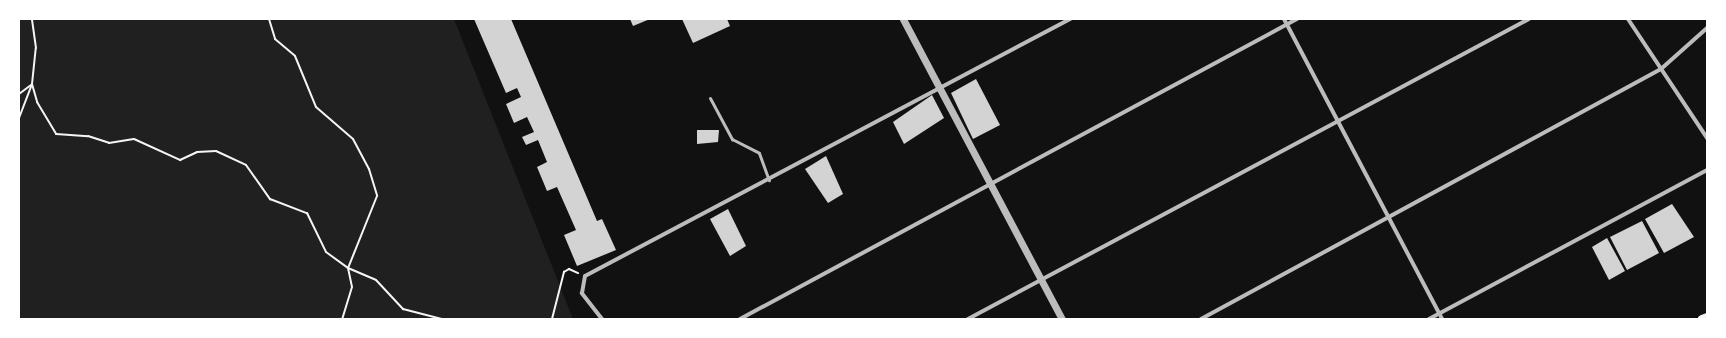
<!DOCTYPE html>
<style>
body{margin:0}
#map{position:relative;width:1726px;height:338px;overflow:hidden;background:#111;font-family:"Open Sans",sans-serif}
div>[style]{position:absolute}
.green>*{inset:0;background:#202020}
.building>*{inset:0;background:#d3d3d3}
.path>*{height:2px;margin:-1px;padding:0 1px;transform-origin:1px;border-radius:1px;background:#f5f5f5}
.service>*{height:3px;margin:-1.5px;padding:0 1.5px;transform-origin:1.5px;border-radius:1.5px;background:#bcbcbc}
.minor>*{height:4px;margin:-2px;padding:0 2px;transform-origin:2px;border-radius:2px;background:#bcbcbc}
.tertiary>*{height:7px;margin:-3.5px;padding:0 3.5px;transform-origin:3.5px;border-radius:3.5px;background:#bcbcbc}
.secondary>*{height:8px;margin:-4px;padding:0 4px;transform-origin:4px;border-radius:4px;background:#f5f5f5}
span{translate:-50% -50%;white-space:nowrap;text-align:center;line-height:1.15;-webkit-text-stroke:3.5px #fff;paint-order:stroke}
.frame{position:absolute;inset:0;border:20px solid #fff;pointer-events:none}
</style>
<div id="map">
<div class="green">
<i style="clip-path:polygon(19px 19px,454px 19px,573px 319px,19px 319px)"></i>
</div>
<div class="building">
<i style="clip-path:polygon(474px 19px,511px 19px,597px 221px,602px 219px,616px 250px,577px 266px,564px 235px,576px 230px,557px 187px,547px 191px,537px 167px,547px 162px,538px 140px,526px 145px,522px 137px,534px 132px,527px 117px,514px 123px,506px 104px,521px 97px,517px 88px,506px 93px)"></i>
<i style="clip-path:polygon(630px 19px,650px 19px,633px 26px)"></i>
<i style="clip-path:polygon(682px 19px,727px 19px,730px 26px,693px 43px)"></i>
<i style="clip-path:polygon(976px 79px,1000px 125px,973px 139px,951px 93px)"></i>
<i style="clip-path:polygon(932px 95px,944px 118px,904px 144px,893px 122px)"></i>
<i style="clip-path:polygon(697px 130px,719px 130px,718px 142px,697px 144px)"></i>
<i style="clip-path:polygon(826px 156px,843px 194px,828px 203px,805px 169px)"></i>
<i style="clip-path:polygon(1672px 204px,1694px 237px,1664px 253px,1645px 219px)"></i>
<i style="clip-path:polygon(728px 209px,746px 246px,730px 256px,710px 219px)"></i>
<i style="clip-path:polygon(1642px 221px,1659px 253px,1627px 270px,1610px 237px)"></i>
<i style="clip-path:polygon(1607px 238px,1625px 271px,1609px 280px,1592px 247px)"></i>
</div>
<div class="path">
<i style="left:269px;top:19px;width:21px;rotate:73deg"></i>
<i style="left:275px;top:39px;width:26px;rotate:40deg"></i>
<i style="left:295px;top:56px;width:55px;rotate:67.6deg"></i>
<i style="left:316px;top:107px;width:49px;rotate:40.9deg"></i>
<i style="left:353px;top:139px;width:34px;rotate:62deg"></i>
<i style="left:369px;top:169px;width:28px;rotate:73deg"></i>
<i style="left:377px;top:196px;width:78px;rotate:111.9deg"></i>
<i style="left:348px;top:268px;width:30px;rotate:23deg"></i>
<i style="left:376px;top:280px;width:40px;rotate:47deg"></i>
<i style="left:403px;top:309px;width:40px;rotate:14.4deg"></i>
<i style="left:32px;top:84px;width:19px;rotate:74deg"></i>
<i style="left:37px;top:102px;width:37px;rotate:59deg"></i>
<i style="left:56px;top:134px;width:32px;rotate:4deg"></i>
<i style="left:88px;top:136px;width:22px;rotate:18deg"></i>
<i style="left:109px;top:143px;width:25px;rotate:-9deg"></i>
<i style="left:134px;top:139px;width:51px;rotate:24.5deg"></i>
<i style="left:180px;top:160px;width:19px;rotate:-25deg"></i>
<i style="left:197px;top:152px;width:19px;rotate:-3deg"></i>
<i style="left:216px;top:151px;width:33px;rotate:25deg"></i>
<i style="left:246px;top:165px;width:42px;rotate:54.8deg"></i>
<i style="left:270px;top:199px;width:40px;rotate:21deg"></i>
<i style="left:307px;top:213px;width:43px;rotate:64deg"></i>
<i style="left:326px;top:252px;width:27px;rotate:36deg"></i>
<i style="left:348px;top:268px;width:19px;rotate:78deg"></i>
<i style="left:352px;top:287px;width:34px;rotate:107deg"></i>
<i style="left:19px;top:94px;width:15px;rotate:-37deg"></i>
<i style="left:19px;top:118px;width:36px;rotate:-69deg"></i>
<i style="left:32px;top:84px;width:36px;rotate:-84deg"></i>
<i style="left:36px;top:48px;width:29px;rotate:-98deg"></i>
<i style="left:552px;top:319px;width:49px;rotate:-75.7deg"></i>
<i style="left:564px;top:272px;width:6px;rotate:-31deg"></i>
<i style="left:569px;top:269px;width:10px;rotate:24deg"></i>
</div>
<div class="service">
<i style="left:710px;top:98px;width:47px;rotate:61.8deg"></i>
<i style="left:732px;top:139px;width:30px;rotate:27deg"></i>
<i style="left:759px;top:153px;width:29px;rotate:70deg"></i>
</div>
<div class="minor">
<i style="left:1284px;top:19px;width:339px;rotate:62.2deg"></i>
<i style="left:1628px;top:19px;width:143px;rotate:56.4deg"></i>
<i style="left:602px;top:319px;width:33px;rotate:-128deg"></i>
<i style="left:582px;top:293px;width:17px;rotate:-80deg"></i>
<i style="left:585px;top:276px;width:549px;rotate:-27.92deg"></i>
<i style="left:740px;top:319px;width:633px;rotate:-28.31deg"></i>
<i style="left:968px;top:319px;width:636px;rotate:-28.14deg"></i>
<i style="left:1201px;top:319px;width:524px;rotate:-28.52deg"></i>
<i style="left:1661px;top:69px;width:62px;rotate:-41.7deg"></i>
<i style="left:1429px;top:319px;width:315px;rotate:-28.2deg"></i>
</div>
<div class="tertiary">
<i style="left:903px;top:19px;width:340px;rotate:62.1deg"></i>
</div>
<div class="secondary">
<i style="left:1702px;top:319px;width:5px;rotate:-22deg"></i>
</div>
<div class="frame"></div>
</div>
